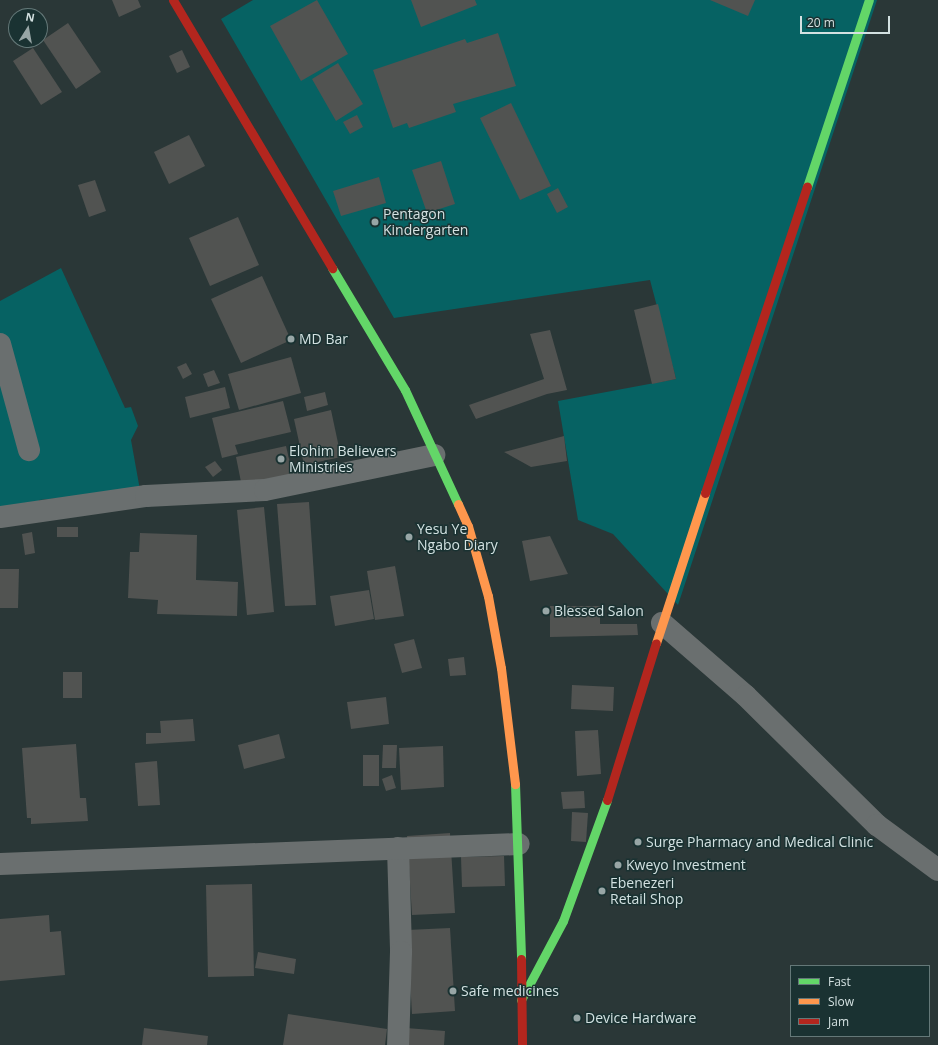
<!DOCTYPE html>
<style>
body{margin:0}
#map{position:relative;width:938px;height:1045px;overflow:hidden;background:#2a3737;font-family:"Open Sans",sans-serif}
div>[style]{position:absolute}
.green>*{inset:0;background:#066263}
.building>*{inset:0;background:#515351}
.street>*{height:22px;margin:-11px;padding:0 11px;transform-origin:11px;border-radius:11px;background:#6a6f6f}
.fast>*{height:9px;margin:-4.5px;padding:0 4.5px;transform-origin:4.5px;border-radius:4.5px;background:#63d668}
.slow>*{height:9px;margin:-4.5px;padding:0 4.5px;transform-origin:4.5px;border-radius:4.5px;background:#ff974d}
.jam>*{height:9px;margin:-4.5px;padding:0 4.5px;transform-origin:4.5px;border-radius:4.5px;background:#b3261e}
.dots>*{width:11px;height:11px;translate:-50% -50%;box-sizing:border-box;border:2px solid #1a3232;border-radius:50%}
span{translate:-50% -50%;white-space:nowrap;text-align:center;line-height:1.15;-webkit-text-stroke:3px #1a3232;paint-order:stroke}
.poi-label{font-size:14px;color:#d3e1e1}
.left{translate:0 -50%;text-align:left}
.legend{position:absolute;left:790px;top:965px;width:140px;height:72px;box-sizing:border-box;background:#1a3232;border:1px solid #647878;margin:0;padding:5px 7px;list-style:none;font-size:12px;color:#d3e1e1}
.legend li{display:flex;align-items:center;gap:8px;height:20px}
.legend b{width:20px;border:1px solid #647878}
.north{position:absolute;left:8px;top:8px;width:40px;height:40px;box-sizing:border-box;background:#1a3232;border:1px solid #647878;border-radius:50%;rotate:11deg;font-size:11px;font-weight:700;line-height:16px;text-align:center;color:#d3e1e1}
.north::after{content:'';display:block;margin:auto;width:14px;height:18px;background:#98a6a6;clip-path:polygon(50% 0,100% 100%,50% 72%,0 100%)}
.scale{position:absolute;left:800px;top:16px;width:90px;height:18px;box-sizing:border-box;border:2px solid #d3e1e1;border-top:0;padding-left:5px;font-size:12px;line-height:14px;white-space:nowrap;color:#d3e1e1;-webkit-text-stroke:3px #1a3232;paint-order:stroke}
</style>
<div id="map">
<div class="green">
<i style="clip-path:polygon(253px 0,877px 0,678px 605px,613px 534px,578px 520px,558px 401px,676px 379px,650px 280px,394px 318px,221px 19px)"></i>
<i style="clip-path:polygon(61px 268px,125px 408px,131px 407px,138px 426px,131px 440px,140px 490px,39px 500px,37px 518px,0 520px,0 301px)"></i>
</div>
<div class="building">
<i style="clip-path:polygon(112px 0,138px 0,141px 7px,119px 17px)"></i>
<i style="clip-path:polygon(317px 0,348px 54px,301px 81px,270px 26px)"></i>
<i style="clip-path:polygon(411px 0,475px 0,477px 5px,421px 27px)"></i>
<i style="clip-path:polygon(710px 0,755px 0,748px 16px)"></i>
<i style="clip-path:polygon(68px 23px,101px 72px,76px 89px,43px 40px)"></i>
<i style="clip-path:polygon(498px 33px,516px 86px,453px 104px,456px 112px,409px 128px,407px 123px,393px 128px,373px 70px,465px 39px,467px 43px)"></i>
<i style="clip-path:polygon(33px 48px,62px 92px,41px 105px,13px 61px)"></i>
<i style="clip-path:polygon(182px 50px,190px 67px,177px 73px,169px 56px)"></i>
<i style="clip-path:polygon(338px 63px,363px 104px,336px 121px,312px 79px)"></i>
<i style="clip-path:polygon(511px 103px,551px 186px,520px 200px,480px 118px)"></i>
<i style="clip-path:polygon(357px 115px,363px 127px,350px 134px,343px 122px)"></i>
<i style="clip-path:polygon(189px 135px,205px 166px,169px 184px,154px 152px)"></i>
<i style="clip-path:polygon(441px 161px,455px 204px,427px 213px,412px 170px)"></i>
<i style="clip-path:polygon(379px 177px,386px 203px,341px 216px,333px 191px)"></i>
<i style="clip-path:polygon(95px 180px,106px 211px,89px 217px,78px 185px)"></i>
<i style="clip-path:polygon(558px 188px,568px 207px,557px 213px,547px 194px)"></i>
<i style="clip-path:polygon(238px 217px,259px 265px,210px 286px,189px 238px)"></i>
<i style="clip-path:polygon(262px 276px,291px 340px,241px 363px,211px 299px)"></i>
<i style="clip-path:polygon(658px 304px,676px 379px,652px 384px,634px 310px)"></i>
<i style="clip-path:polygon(550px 330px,567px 390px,547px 394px,476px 419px,469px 405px,544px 379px,530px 334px)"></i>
<i style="clip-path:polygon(291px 357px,301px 393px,239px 410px,228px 374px)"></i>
<i style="clip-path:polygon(186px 363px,192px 374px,183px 379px,177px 367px)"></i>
<i style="clip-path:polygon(214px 370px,220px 383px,208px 387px,203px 374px)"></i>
<i style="clip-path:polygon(225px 387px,230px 408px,190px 418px,185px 397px)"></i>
<i style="clip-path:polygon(325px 392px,328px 405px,307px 411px,304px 397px)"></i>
<i style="clip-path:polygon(283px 401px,291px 432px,235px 445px,238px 454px,222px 458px,212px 418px)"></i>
<i style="clip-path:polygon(331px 410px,341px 457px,304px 465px,294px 419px)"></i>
<i style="clip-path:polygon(564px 436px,567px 461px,531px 467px,504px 452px)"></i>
<i style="clip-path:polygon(286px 446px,293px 476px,242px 487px,236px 457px)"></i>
<i style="clip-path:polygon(215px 461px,222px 470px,213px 477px,205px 467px)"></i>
<i style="clip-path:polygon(309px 502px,316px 605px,285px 606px,277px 504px)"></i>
<i style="clip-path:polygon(264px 507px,274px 612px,247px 615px,237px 510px)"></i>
<i style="clip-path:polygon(57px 527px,78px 527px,78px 537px,57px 537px)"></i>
<i style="clip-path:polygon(32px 532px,35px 553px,25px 555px,22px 534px)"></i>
<i style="clip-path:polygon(140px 533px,197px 535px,196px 580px,238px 582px,237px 616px,157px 614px,158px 600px,128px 598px,130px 552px,139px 552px)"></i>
<i style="clip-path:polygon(550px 536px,568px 574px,530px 581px,522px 541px)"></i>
<i style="clip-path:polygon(395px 566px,404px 616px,375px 620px,367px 571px)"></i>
<i style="clip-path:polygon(0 569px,19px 569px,18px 608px,0 608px)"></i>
<i style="clip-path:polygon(369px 590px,374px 619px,335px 626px,330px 596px)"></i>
<i style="clip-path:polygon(550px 606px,600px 606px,600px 624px,637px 624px,638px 635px,550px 637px)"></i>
<i style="clip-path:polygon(414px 639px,422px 668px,402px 673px,394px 644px)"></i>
<i style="clip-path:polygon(464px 657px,466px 675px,450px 676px,448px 659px)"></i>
<i style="clip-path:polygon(63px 672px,82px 672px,82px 698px,63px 698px)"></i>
<i style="clip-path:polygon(572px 685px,614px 687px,613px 711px,571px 709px)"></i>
<i style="clip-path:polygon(386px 697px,389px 724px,351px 729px,347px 702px)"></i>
<i style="clip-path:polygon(193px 719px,195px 741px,146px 744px,146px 733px,161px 733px,160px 721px)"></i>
<i style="clip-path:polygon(598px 730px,601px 774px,577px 776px,575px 731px)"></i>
<i style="clip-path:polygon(279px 734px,285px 758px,244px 769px,238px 745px)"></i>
<i style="clip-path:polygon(76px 744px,80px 798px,86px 798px,88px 821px,31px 824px,31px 818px,27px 818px,22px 748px)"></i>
<i style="clip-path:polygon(383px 745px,397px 745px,396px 768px,382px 768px)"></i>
<i style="clip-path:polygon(443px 746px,444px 787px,401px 790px,399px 748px)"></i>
<i style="clip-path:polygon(363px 755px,379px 755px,379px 786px,363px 786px)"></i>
<i style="clip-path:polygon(157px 761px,160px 805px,138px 806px,135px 763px)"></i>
<i style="clip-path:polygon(392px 775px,396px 788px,386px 791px,382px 779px)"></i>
<i style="clip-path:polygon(584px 791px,585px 808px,563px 809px,561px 792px)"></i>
<i style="clip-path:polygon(572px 812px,588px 813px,586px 842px,571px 841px)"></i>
<i style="clip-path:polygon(450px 833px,455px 913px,412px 915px,407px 836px)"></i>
<i style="clip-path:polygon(504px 856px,505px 886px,462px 887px,461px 857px)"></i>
<i style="clip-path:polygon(252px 884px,254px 976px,208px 977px,206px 885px)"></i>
<i style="clip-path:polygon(49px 915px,50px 932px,61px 931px,65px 975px,0 981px,0 919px)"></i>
<i style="clip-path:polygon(450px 928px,455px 1011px,412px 1014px,407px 930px)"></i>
<i style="clip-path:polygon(258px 952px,296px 959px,294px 974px,255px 968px)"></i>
<i style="clip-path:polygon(288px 1014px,387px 1029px,385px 1045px,283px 1045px)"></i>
<i style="clip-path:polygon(144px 1028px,208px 1036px,207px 1045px,142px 1045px)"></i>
<i style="clip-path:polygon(406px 1028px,445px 1031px,444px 1045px,405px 1045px)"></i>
</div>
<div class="street">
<i style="left:0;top:344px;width:110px;rotate:74.7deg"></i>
<i style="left:0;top:517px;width:148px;rotate:-8.2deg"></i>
<i style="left:146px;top:496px;width:119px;rotate:-2.9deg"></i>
<i style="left:265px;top:490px;width:173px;rotate:-11.7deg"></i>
<i style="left:662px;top:623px;width:111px;rotate:41deg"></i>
<i style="left:746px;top:696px;width:184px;rotate:44.6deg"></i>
<i style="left:877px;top:825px;width:76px;rotate:36.4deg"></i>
<i style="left:398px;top:848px;width:104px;rotate:88.3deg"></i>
<i style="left:401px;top:952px;width:93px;rotate:91.8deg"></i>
<i style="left:0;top:864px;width:519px;rotate:-2.21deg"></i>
</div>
<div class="fast">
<i style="left:807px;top:187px;width:197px;rotate:-71.7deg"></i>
<i style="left:332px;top:268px;width:142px;rotate:59.1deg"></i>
<i style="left:405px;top:390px;width:126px;rotate:65.1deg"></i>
<i style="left:515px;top:784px;width:175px;rotate:88deg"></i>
<i style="left:521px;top:1000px;width:89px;rotate:-62deg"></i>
<i style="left:563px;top:921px;width:129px;rotate:-70deg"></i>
</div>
<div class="slow">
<i style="left:458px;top:504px;width:24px;rotate:66deg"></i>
<i style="left:468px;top:526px;width:73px;rotate:74.1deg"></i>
<i style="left:488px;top:596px;width:73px;rotate:79.8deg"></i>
<i style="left:501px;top:668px;width:117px;rotate:83.1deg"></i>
<i style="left:656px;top:643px;width:158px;rotate:-71.9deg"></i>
</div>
<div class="jam">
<i style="left:173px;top:0;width:312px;rotate:59.3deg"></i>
<i style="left:705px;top:493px;width:323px;rotate:-71.6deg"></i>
<i style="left:607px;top:800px;width:164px;rotate:-72.7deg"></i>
<i style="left:521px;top:959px;width:86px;rotate:89.3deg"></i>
</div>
<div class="dots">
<i style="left:375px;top:222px;background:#98a6a6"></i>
<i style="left:291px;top:339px;background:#98a6a6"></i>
<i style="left:281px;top:459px;background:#98a6a6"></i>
<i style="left:409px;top:537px;background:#98a6a6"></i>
<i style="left:546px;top:611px;background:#98a6a6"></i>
<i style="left:638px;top:842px;background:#98a6a6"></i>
<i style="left:618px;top:865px;background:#98a6a6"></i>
<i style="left:602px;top:891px;background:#98a6a6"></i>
<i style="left:453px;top:991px;background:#98a6a6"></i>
<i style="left:577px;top:1018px;background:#98a6a6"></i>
</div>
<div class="poi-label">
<span class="left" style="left:383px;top:222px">Pentagon<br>Kindergarten</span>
<span class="left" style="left:299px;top:339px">MD Bar</span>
<span class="left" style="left:289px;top:459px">Elohim Believers<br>Ministries</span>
<span class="left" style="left:417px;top:537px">Yesu Ye<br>Ngabo Diary</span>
<span class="left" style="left:554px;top:611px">Blessed Salon</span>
<span class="left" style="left:646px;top:842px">Surge Pharmacy and Medical Clinic</span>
<span class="left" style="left:626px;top:865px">Kweyo Investment</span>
<span class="left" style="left:610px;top:891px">Ebenezeri<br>Retail Shop</span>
<span class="left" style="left:461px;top:991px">Safe medicines</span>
<span class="left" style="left:585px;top:1018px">Device Hardware</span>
</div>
<ul class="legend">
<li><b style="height:5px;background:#63d668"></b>Fast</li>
<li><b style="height:5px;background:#ff974d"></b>Slow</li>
<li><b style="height:5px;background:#b3261e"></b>Jam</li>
</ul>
<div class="north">N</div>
<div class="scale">20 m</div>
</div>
